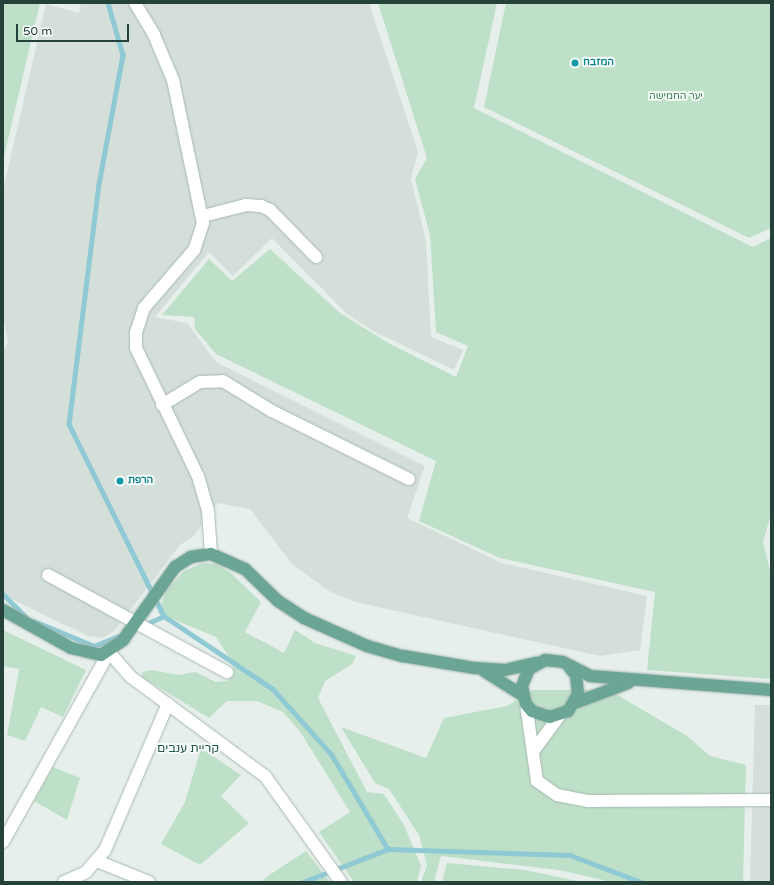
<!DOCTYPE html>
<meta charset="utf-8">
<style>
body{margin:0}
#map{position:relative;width:774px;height:885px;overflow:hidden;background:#e6efeb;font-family:"Varela Round","Noto Sans Hebrew",sans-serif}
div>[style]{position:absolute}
.built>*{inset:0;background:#d4dfda}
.green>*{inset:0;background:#bfe0c8}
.stream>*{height:4.5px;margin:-2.25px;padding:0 2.25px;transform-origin:2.25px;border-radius:2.25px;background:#8ec9d4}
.roads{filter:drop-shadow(0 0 1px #a8b8b2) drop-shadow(0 0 1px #a8b8b2)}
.minor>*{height:12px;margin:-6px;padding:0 6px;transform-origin:6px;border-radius:6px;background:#fff}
.major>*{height:12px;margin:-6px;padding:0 6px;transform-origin:6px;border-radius:6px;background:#6aa596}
.dots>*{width:11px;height:11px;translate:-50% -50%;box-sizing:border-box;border:2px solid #f7fbf9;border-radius:50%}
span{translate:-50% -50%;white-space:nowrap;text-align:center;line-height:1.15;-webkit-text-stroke:4px #f7fbf9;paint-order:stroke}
.culture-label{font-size:10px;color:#0d838f;font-weight:700}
.left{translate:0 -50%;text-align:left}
.park-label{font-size:10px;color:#2d7a4b}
.quarter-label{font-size:12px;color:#1f5548}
.frame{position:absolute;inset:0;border:4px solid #24423a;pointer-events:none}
.scale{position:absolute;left:16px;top:24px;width:113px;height:18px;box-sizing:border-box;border:2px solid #24423a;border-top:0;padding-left:5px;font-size:12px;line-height:14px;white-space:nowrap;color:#24423a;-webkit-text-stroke:3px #f7fbf9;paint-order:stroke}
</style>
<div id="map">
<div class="built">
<i style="clip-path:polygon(81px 3px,369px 3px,418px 152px,411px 179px,426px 241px,431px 337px,463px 350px,454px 370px,373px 331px,347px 314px,272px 238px,233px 276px,209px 252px,155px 317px,187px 323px,216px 362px,425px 466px,407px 518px,502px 563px,647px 596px,640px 650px,600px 656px,355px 602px,329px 591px,292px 564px,250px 509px,218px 503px,193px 537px,180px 545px,115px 630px,103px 638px,88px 636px,3px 595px,3px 352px,8px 343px,3px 316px,3px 190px,46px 4px,79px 13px)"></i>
<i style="clip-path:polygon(755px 705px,771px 705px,771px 882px,750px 882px)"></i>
</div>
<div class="green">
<i style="clip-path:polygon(3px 3px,40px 3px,3px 161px)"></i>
<i style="clip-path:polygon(378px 3px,497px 3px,474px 108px,753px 247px,771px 238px,771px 514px,763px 542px,771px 575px,771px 679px,647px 670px,655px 592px,500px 558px,419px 521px,436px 461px,216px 354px,195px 329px,194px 317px,162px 315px,209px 259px,232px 281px,270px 249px,340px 313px,390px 344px,456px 377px,468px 346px,436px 332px,430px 235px,415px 179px,427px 158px)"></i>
<i style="clip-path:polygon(506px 3px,771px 3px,771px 228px,749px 238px,484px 107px)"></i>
<i style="clip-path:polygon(203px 563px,217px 564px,232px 574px,261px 602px,245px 632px,284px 653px,295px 630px,315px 643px,356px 656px,352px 664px,325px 681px,318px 698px,367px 792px,384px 794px,404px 825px,421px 866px,417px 882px,354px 882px,319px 832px,350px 812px,301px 733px,283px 712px,257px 701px,227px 701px,209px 718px,142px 677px,143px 672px,151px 670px,179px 675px,195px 672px,216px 682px,227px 681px,234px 665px,216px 637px,158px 613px,166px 591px,184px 571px)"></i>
<i style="clip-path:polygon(3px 630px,86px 670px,63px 717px,41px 707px,25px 741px,7px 735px,19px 669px,3px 666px)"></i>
<i style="clip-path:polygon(533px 690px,609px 690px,687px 736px,710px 756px,746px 765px,743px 882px,612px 882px,559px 870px,441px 856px,434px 882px,421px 882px,427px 865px,419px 835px,389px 789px,375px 783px,341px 727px,426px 758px,444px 718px,507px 706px)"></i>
<i style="clip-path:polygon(201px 748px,241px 775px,221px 796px,249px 823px,200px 865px,161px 844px,185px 802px)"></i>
<i style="clip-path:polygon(53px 767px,80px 778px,67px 820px,34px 801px)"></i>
<i style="clip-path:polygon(306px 851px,330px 882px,261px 882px,268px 876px)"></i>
<i style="clip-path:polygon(447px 863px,525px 870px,582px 882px,442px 882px)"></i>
</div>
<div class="stream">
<i style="left:108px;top:3px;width:54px;rotate:73.9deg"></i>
<i style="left:123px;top:55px;width:131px;rotate:100.5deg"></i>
<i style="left:99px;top:184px;width:242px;rotate:97.1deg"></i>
<i style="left:69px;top:424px;width:214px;rotate:63.7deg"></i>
<i style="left:3px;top:594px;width:34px;rotate:45deg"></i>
<i style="left:34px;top:621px;width:65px;rotate:22.6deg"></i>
<i style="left:94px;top:646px;width:31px;rotate:-22deg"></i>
<i style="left:144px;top:625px;width:22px;rotate:-24deg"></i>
<i style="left:164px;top:616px;width:131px;rotate:33.8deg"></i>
<i style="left:273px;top:689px;width:89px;rotate:48.2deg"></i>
<i style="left:332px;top:755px;width:109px;rotate:59.2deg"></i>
<i style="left:303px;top:882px;width:91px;rotate:-21.2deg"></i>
<i style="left:388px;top:849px;width:182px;rotate:1.9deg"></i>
<i style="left:570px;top:855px;width:76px;rotate:20.8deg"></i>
</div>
<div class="roads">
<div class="minor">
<i style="left:135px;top:3px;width:37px;rotate:59deg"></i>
<i style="left:154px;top:35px;width:49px;rotate:67.1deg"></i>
<i style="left:173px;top:80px;width:146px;rotate:78.2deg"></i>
<i style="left:203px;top:223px;width:28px;rotate:108deg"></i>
<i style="left:194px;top:250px;width:77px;rotate:130.8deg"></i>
<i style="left:144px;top:308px;width:25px;rotate:108deg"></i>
<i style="left:136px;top:332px;width:16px;rotate:90deg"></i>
<i style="left:136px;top:348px;width:142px;rotate:64.2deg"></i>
<i style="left:198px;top:476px;width:36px;rotate:74deg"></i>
<i style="left:208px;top:511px;width:43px;rotate:86deg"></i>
<i style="left:203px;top:216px;width:44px;rotate:-14.3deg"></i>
<i style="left:246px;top:205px;width:15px;rotate:4deg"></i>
<i style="left:261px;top:206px;width:10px;rotate:24deg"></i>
<i style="left:270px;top:210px;width:66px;rotate:45.6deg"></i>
<i style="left:162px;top:405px;width:44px;rotate:-31.2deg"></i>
<i style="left:200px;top:382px;width:23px;rotate:-2deg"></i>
<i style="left:223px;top:381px;width:57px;rotate:31.5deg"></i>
<i style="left:272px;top:411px;width:153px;rotate:26.4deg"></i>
<i style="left:48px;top:575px;width:204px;rotate:28.5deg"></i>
<i style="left:526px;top:704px;width:78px;rotate:81.9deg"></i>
<i style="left:537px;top:781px;width:24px;rotate:35deg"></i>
<i style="left:557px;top:795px;width:32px;rotate:11deg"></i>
<i style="left:588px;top:801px;width:183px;rotate:-0.3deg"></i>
<i style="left:535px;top:749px;width:42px;rotate:-53.7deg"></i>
<i style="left:3px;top:842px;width:218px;rotate:-60.8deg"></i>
<i style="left:109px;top:652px;width:33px;rotate:49deg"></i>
<i style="left:131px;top:677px;width:167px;rotate:36.5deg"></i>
<i style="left:265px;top:776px;width:130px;rotate:54.4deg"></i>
<i style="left:97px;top:861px;width:56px;rotate:22deg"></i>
<i style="left:64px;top:882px;width:24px;rotate:-24deg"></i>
<i style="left:86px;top:872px;width:29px;rotate:-49deg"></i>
<i style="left:105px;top:850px;width:159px;rotate:-66.7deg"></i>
</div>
<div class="major">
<i style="left:3px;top:610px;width:78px;rotate:29.2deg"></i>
<i style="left:71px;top:648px;width:31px;rotate:13deg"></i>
<i style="left:101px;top:655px;width:27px;rotate:-34deg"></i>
<i style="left:123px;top:640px;width:90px;rotate:-54.5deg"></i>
<i style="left:175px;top:567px;width:19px;rotate:-32deg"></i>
<i style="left:191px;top:557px;width:20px;rotate:-9deg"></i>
<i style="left:211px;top:554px;width:37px;rotate:24deg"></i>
<i style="left:245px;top:569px;width:46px;rotate:44.1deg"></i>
<i style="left:278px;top:601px;width:31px;rotate:33deg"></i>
<i style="left:304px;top:618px;width:69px;rotate:24deg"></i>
<i style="left:367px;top:646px;width:37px;rotate:16deg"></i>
<i style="left:403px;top:656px;width:73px;rotate:9.5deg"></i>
<i style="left:475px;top:668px;width:30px;rotate:4deg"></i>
<i style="left:505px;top:670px;width:32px;rotate:-13deg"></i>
<i style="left:570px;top:668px;width:9px;rotate:49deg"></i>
<i style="left:576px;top:675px;width:19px;rotate:84deg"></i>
<i style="left:578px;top:694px;width:20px;rotate:120deg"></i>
<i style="left:568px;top:711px;width:19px;rotate:162deg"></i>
<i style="left:550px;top:717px;width:19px;rotate:-162deg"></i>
<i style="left:532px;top:711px;width:9px;rotate:-131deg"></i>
<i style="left:526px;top:704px;width:18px;rotate:-103deg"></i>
<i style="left:522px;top:686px;width:18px;rotate:-68deg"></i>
<i style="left:529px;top:669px;width:18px;rotate:-29deg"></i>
<i style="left:545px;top:660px;width:18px;rotate:6deg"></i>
<i style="left:563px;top:662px;width:30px;rotate:27deg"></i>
<i style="left:590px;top:676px;width:182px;rotate:4.4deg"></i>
<i style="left:484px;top:671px;width:45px;rotate:32.3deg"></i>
<i style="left:575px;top:703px;width:57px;rotate:-20.7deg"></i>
</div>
</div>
<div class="dots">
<i style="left:575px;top:63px;background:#0f9aa8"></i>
<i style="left:120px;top:481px;background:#0f9aa8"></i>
</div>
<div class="culture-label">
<span class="left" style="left:583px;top:63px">המזבח</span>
<span class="left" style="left:128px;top:481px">הרפת</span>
</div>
<div class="park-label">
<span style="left:676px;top:97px">יער החמישה</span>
</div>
<div class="quarter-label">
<span style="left:188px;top:749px">קריית ענבים</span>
</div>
<div class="frame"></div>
<div class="scale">50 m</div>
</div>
